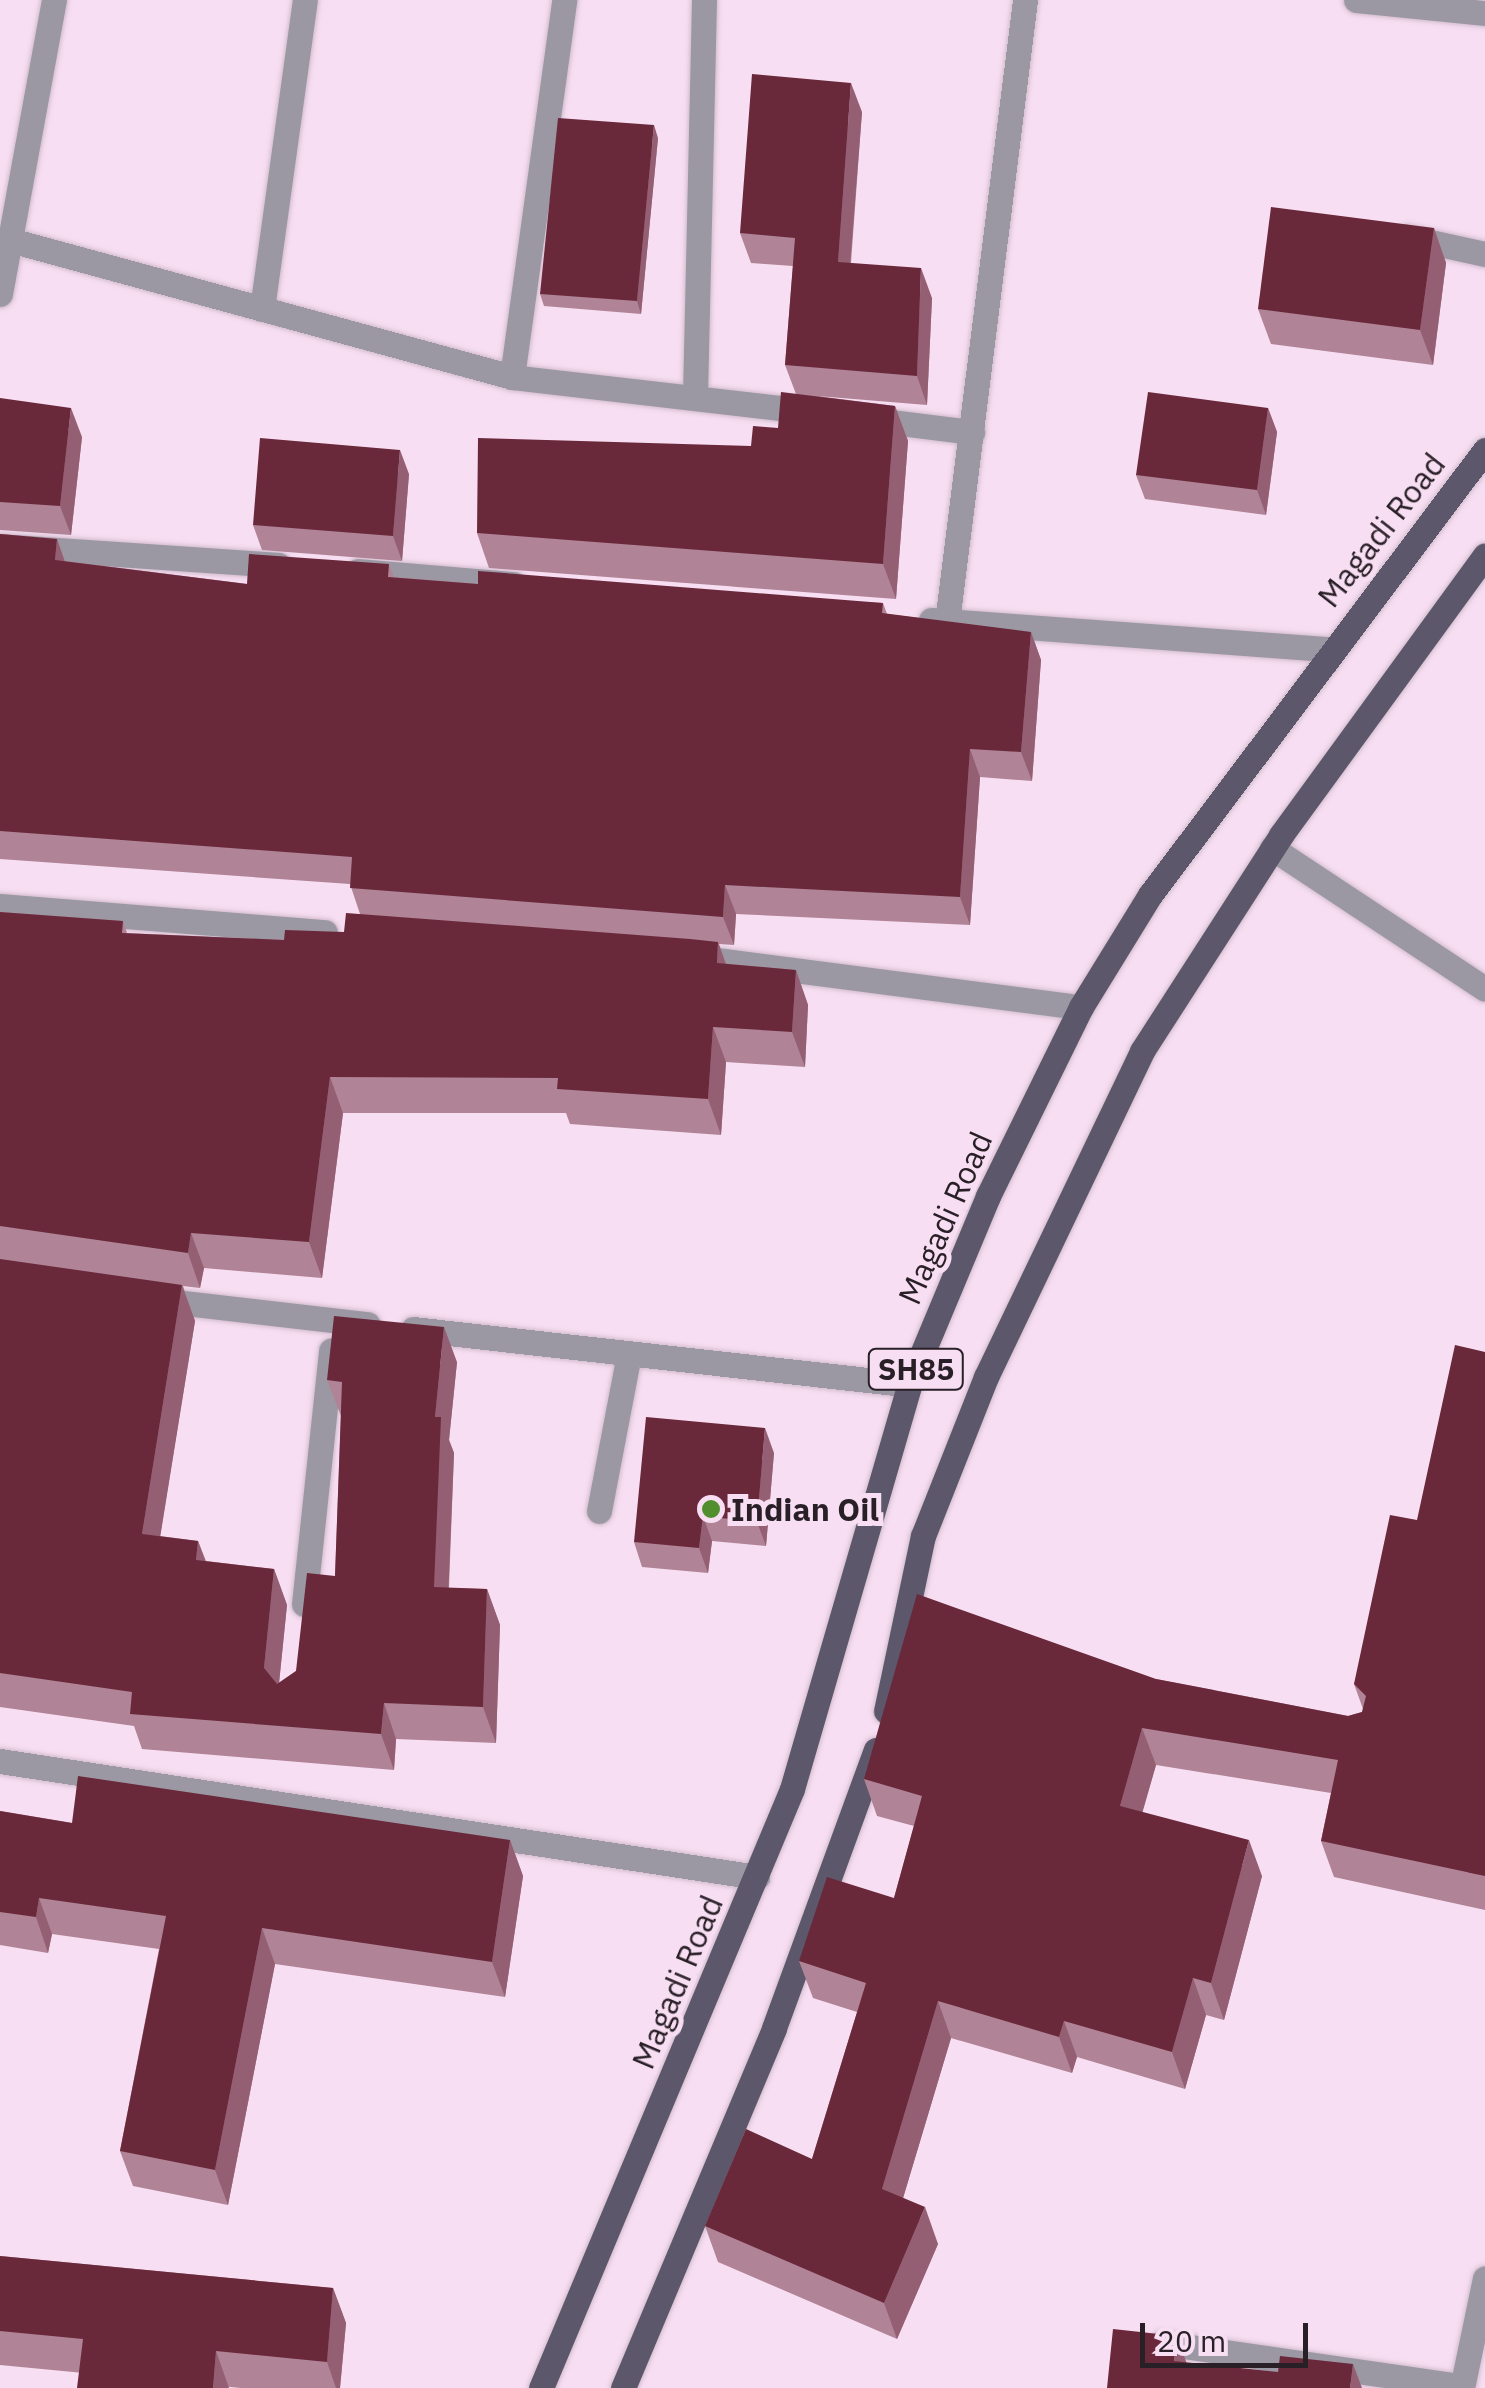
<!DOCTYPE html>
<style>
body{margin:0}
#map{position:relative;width:1485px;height:2388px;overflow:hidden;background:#f7def2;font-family:"IBM Plex Sans",sans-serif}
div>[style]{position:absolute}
.roads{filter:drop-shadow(0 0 2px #d2bccd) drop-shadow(0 0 2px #d2bccd)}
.minor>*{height:25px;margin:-12.5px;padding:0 12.5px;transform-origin:12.5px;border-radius:12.5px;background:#9b98a3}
.major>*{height:25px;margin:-12.5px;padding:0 12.5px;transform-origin:12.5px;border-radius:12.5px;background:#5d576b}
.wall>*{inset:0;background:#b08396}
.shaded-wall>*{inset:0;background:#945f72}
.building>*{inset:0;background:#6a283b}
.dots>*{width:28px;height:28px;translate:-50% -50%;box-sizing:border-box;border:5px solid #f7def2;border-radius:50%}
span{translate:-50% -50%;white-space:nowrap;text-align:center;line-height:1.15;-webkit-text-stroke:10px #f7def2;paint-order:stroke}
.shield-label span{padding:2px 8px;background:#f7def2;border:2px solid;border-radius:8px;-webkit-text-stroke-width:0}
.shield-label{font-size:30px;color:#291f27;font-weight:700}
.street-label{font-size:32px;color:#291f27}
.poi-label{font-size:32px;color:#291f27;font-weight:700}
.left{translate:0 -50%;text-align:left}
.scale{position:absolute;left:1140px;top:2323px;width:168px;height:45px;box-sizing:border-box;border:5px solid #291f27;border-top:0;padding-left:12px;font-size:30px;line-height:35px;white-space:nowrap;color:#291f27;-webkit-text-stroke:8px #f7def2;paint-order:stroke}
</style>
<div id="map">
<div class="roads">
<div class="minor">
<i style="left:1356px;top:0;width:130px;rotate:5.8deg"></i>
<i style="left:1407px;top:237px;width:80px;rotate:12.3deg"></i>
<i style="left:10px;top:240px;width:520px;rotate:15.26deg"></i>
<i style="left:512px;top:377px;width:303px;rotate:6.6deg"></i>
<i style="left:0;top:294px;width:299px;rotate:-79.6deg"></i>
<i style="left:262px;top:309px;width:312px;rotate:-82.1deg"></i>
<i style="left:512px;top:377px;width:381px;rotate:-82.1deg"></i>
<i style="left:695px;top:397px;width:397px;rotate:-88.7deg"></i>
<i style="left:867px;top:419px;width:106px;rotate:7.1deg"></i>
<i style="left:0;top:546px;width:279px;rotate:3.9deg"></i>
<i style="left:358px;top:571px;width:156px;rotate:4.8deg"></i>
<i style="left:931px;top:620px;width:400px;rotate:4.2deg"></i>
<i style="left:947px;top:622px;width:627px;rotate:-82.85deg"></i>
<i style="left:1272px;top:848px;width:255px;rotate:33.5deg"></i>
<i style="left:0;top:906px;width:326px;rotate:4.6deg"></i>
<i style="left:694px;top:957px;width:390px;rotate:7.4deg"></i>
<i style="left:159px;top:1300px;width:210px;rotate:6.6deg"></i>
<i style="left:413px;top:1329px;width:499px;rotate:6.4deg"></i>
<i style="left:599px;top:1511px;width:160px;rotate:-79.2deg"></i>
<i style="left:304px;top:1604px;width:255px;rotate:-83.9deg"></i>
<i style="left:0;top:1761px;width:766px;rotate:8.71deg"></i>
<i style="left:1162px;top:2343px;width:303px;rotate:8.2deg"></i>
<i style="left:1462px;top:2388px;width:112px;rotate:-78.2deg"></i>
</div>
<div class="major">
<i style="left:886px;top:1711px;width:179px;rotate:-78.1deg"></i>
<i style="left:923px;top:1536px;width:171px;rotate:-68.4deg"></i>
<i style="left:986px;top:1377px;width:361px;rotate:-64.4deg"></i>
<i style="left:1142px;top:1051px;width:257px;rotate:-57.2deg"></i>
<i style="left:1281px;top:835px;width:346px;rotate:-53.9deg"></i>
<i style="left:541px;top:2388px;width:649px;rotate:-67.26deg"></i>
<i style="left:792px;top:1789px;width:421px;rotate:-73.8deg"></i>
<i style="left:909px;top:1385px;width:205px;rotate:-67.3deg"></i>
<i style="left:988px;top:1196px;width:211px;rotate:-63.8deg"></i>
<i style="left:1081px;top:1007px;width:132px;rotate:-58.4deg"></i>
<i style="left:1150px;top:895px;width:557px;rotate:-53.03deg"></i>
<i style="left:623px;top:2388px;width:390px;rotate:-67.2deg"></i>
<i style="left:774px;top:2028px;width:296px;rotate:-69.9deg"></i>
</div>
</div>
<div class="wall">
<i style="clip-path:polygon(862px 112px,851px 263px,932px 298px,927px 405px,817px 396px,895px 406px,908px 441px,896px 599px,489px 568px,477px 533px,751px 446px,778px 428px,796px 394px,785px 365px,793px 266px,751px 263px,740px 233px)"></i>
<i style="clip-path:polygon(658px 138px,641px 314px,544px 306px,540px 294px)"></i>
<i style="clip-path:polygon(1434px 228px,1446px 263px,1433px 365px,1271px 344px,1258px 309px)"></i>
<i style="clip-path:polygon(0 398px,82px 437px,71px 535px,0 530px)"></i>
<i style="clip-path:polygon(1268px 408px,1277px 432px,1266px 515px,1145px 499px,1136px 475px)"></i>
<i style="clip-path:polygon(409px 474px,402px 561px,262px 550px,253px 525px)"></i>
<i style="clip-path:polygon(0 534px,57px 539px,65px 561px,247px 584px,389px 564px,394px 577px,478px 584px,883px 603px,887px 614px,1031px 632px,1041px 660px,1032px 781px,980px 777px,970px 925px,736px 914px,734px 945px,719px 944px,726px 964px,796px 970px,808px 1005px,805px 1067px,726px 1062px,721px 1135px,570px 1124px,566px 1113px,343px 1113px,322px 1278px,204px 1268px,200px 1288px,183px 1286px,195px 1321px,160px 1536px,198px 1541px,206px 1561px,274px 1569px,287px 1605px,279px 1683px,296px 1671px,335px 1576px,341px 1416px,327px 1380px,457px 1362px,449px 1440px,454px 1453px,449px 1588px,487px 1589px,500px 1625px,496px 1743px,396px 1739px,394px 1770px,142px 1749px,134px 1726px,0 1707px,0 912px,123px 921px,127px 933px,284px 940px,344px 932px,360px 914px,350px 884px,0 859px)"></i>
<i style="clip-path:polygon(1485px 1352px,1485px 1910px,1334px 1877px,1321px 1841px,1331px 1793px,1156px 1765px,1142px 1812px,1262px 1876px,1224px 2020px,1206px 2015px,1185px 2089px,1077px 2057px,1072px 2073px,951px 2038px,903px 2198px,938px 2244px,897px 2339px,718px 2262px,705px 2226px,812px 2159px,857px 2012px,813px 1998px,799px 1961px,894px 1898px,914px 1826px,877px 1816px,864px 1779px,1156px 1679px,1348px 1716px,1362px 1712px,1363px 1709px,1354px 1684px,1417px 1520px)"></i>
<i style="clip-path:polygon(774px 1453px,766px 1546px,712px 1541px,708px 1573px,642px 1567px,634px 1542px)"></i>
<i style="clip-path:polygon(0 1811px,72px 1823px,510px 1840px,523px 1876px,505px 1997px,275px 1964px,228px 2205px,133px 2186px,120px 2151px,159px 1949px,52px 1934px,48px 1953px,0 1945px)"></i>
<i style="clip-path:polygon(0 2256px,333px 2288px,346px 2323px,340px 2388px,241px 2388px,0 2365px)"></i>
</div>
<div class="shaded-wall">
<i style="clip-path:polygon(851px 83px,862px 112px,848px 291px,838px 262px)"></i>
<i style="clip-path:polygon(654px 125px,658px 138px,641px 314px,637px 301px)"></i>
<i style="clip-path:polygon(1434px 228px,1446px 263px,1433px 365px,1420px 330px)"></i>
<i style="clip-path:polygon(921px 268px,932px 298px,927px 405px,917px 376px)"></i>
<i style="clip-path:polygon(895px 406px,908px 441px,896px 599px,883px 564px)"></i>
<i style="clip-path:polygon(71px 408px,82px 437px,71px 535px,60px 506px)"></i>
<i style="clip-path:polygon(1268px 408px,1277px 432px,1266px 515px,1257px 490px)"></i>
<i style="clip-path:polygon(400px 450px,409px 474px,402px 561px,393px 536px)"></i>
<i style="clip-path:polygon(57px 539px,67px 568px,55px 560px)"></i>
<i style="clip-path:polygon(1031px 632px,1041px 660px,1032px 781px,1021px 752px)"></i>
<i style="clip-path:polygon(970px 749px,980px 777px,970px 925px,960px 897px)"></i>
<i style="clip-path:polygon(725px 885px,736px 914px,734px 945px,723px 917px)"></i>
<i style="clip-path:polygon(718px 942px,731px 978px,717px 963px)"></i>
<i style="clip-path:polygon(796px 970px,808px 1005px,805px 1067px,792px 1032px)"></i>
<i style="clip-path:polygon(713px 1027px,726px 1062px,721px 1135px,708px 1099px)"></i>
<i style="clip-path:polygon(330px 1077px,343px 1113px,322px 1278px,309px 1242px)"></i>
<i style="clip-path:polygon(191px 1233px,204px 1268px,200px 1288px,188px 1253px)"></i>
<i style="clip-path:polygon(182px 1285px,195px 1321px,155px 1569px,142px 1534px)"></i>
<i style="clip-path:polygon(444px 1327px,457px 1362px,449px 1440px,454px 1453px,447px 1623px,434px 1587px,435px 1417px)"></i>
<i style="clip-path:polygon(765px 1428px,774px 1453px,766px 1546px,757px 1522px)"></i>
<i style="clip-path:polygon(703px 1516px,712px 1541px,708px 1573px,699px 1548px)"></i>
<i style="clip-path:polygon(198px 1541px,211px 1576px,196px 1560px)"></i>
<i style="clip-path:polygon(274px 1569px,287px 1605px,277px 1703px,264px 1668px)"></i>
<i style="clip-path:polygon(487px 1589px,500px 1625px,496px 1743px,483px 1707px)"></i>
<i style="clip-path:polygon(384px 1703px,396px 1739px,394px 1770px,381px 1734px)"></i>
<i style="clip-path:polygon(1142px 1728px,1156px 1765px,1134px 1842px,1120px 1806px)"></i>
<i style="clip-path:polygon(510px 1840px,523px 1876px,505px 1997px,492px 1962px)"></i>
<i style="clip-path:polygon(1249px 1840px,1262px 1876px,1224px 2020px,1211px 1983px)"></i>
<i style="clip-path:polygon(39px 1898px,52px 1934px,48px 1953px,36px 1917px)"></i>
<i style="clip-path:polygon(262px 1928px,275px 1964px,228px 2205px,215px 2170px)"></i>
<i style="clip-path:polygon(1193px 1978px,1206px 2015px,1185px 2089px,1172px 2052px)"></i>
<i style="clip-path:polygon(938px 2001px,951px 2038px,895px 2225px,882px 2189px)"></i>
<i style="clip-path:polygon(1064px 2021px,1077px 2057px,1072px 2073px,1059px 2037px)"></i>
<i style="clip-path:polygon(925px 2207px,938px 2244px,897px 2339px,884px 2303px)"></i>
<i style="clip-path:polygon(333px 2288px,346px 2323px,340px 2388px,336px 2388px,327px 2362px)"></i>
<i style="clip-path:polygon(1177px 2336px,1188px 2367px,1174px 2361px)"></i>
<i style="clip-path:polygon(216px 2351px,229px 2388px,213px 2388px)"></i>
<i style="clip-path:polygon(1353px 2364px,1362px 2388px,1350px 2388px)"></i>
</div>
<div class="building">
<i style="clip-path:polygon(752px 74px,851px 83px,838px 262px,921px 268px,917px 376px,785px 365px,795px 238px,740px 233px)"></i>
<i style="clip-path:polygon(558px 118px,654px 125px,637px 301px,540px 294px)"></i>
<i style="clip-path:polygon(1271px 207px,1434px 228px,1420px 330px,1258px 309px)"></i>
<i style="clip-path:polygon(781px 392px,895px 406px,883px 564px,477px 533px,478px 438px,751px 446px,753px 426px,778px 428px)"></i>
<i style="clip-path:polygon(1148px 392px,1268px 408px,1257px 490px,1136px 475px)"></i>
<i style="clip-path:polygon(0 398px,71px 408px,60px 506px,0 502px)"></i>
<i style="clip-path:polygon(260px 438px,400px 450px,393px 536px,253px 525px)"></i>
<i style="clip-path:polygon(0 534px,57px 539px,55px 560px,247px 584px,249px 554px,389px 564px,388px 577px,478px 584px,478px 571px,883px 603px,882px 613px,1031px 632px,1021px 752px,970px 749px,960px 897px,725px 885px,723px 917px,350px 888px,352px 857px,0 831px)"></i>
<i style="clip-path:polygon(0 912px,123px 921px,122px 933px,284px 940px,285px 930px,344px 932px,346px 913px,690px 939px,718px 942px,717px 963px,796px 970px,792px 1032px,713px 1027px,708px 1099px,557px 1089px,558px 1078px,330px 1077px,309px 1242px,191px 1233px,188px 1253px,0 1226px)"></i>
<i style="clip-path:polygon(0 1259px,182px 1285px,142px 1534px,198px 1541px,196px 1560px,274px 1569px,264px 1668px,277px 1684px,296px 1671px,307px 1573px,335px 1576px,342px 1382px,327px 1380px,334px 1316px,444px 1327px,435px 1417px,441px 1417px,434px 1587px,487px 1589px,483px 1707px,384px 1703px,381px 1734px,130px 1714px,132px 1692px,0 1673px)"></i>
<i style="clip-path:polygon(1455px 1345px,1485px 1352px,1485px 1876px,1321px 1841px,1338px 1760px,1142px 1728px,1120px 1806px,1249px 1840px,1211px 1983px,1193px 1978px,1172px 2052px,1064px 2021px,1059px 2037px,938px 2001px,882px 2189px,925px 2207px,884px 2303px,705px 2226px,746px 2129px,812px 2159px,866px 1983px,799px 1961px,827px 1877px,894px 1898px,922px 1796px,864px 1779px,917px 1594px,1156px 1679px,1348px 1716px,1362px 1712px,1366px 1696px,1354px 1684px,1390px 1515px,1417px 1520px)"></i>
<i style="clip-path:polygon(646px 1417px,765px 1428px,757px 1522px,703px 1516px,699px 1548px,634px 1542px)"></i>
<i style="clip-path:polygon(78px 1776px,510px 1840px,492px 1962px,262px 1928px,215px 2170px,120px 2151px,166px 1916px,39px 1898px,36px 1917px,0 1912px,0 1811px,72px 1823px)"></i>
<i style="clip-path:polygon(0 2256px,333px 2288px,327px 2362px,216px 2351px,213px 2388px,77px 2388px,83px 2339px,0 2331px)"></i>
<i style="clip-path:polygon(1113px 2329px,1177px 2336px,1174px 2361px,1278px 2372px,1280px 2356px,1353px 2364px,1350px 2388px,1107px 2388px)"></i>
</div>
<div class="dots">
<i style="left:711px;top:1509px;background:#518e2d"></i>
</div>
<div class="shield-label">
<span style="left:916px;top:1369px">SH85</span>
</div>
<div class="street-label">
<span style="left:1381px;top:530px;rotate:-52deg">Magadi Road</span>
<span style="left:945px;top:1218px;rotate:-66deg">Magadi Road</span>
<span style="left:677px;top:1982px;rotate:-67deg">Magadi Road</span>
</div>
<div class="poi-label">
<span class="left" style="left:731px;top:1509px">Indian Oil</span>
</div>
<div class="scale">20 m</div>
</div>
